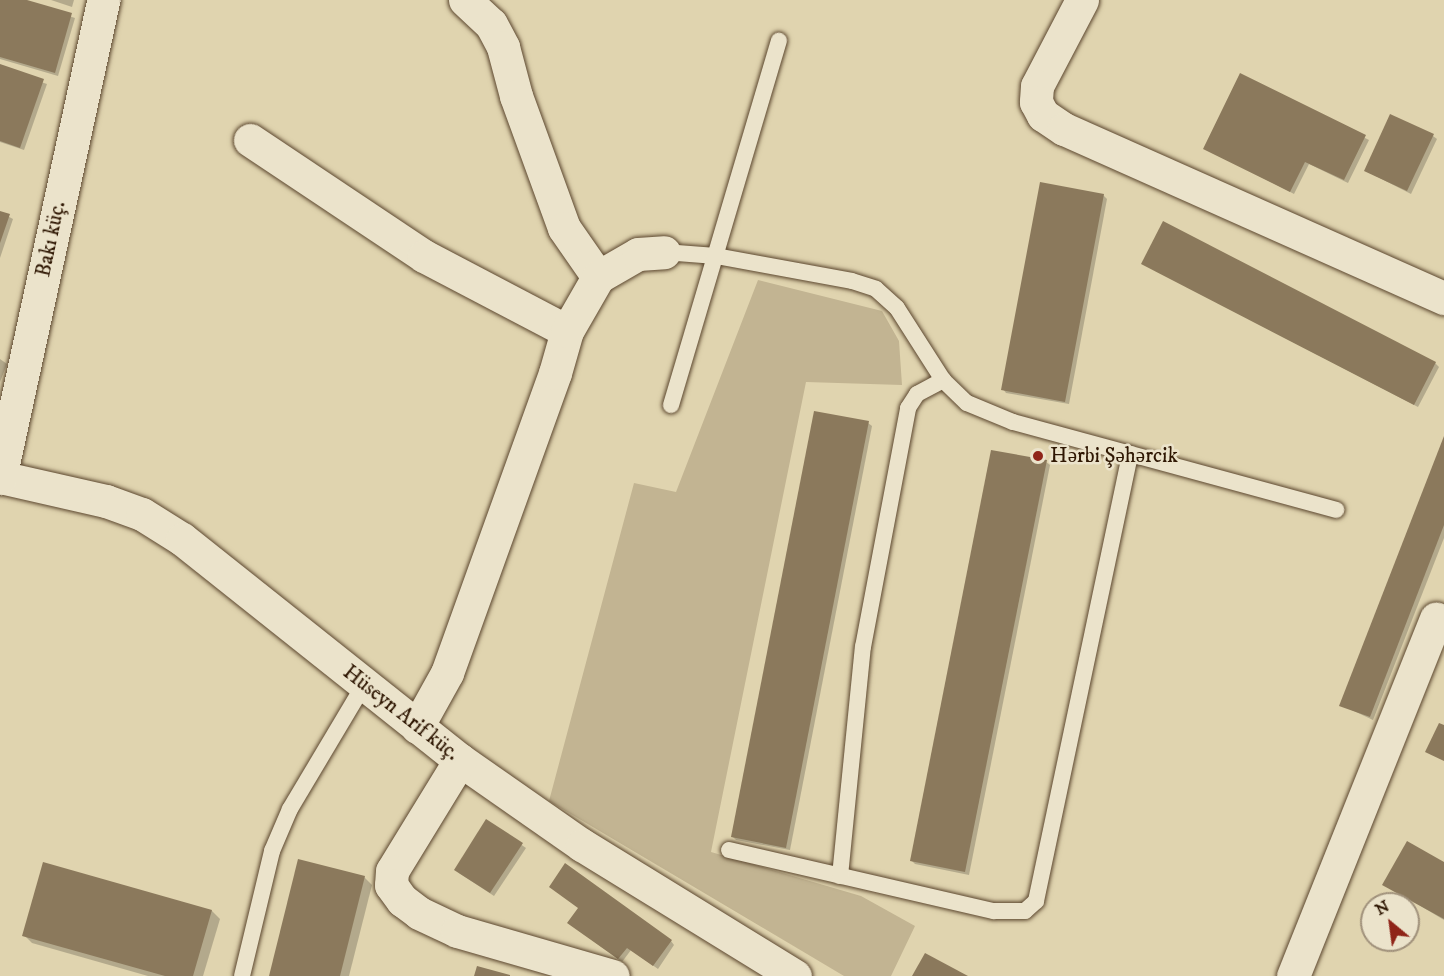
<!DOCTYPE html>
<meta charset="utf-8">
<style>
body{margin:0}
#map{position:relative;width:1444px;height:976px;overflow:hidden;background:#e0d4af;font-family:"IM FELL DW Pica",serif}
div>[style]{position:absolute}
.green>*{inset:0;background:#c2b492}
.shadow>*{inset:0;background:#0003}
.building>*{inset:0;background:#8b795c}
.roads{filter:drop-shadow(0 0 2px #5b462e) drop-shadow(0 0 2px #5b462e)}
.service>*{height:16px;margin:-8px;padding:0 8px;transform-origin:8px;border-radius:8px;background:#ebe3cb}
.minor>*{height:33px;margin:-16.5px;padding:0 16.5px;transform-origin:16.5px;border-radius:16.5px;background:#ebe3cb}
.dots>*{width:16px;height:16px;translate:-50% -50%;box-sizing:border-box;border:3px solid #ebe3cb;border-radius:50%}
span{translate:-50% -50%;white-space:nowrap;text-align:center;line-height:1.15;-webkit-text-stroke:5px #ebe3cb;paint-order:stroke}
.street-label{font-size:21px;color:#2f1703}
.poi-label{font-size:21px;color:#2f1703}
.left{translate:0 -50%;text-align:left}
.north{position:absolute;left:1360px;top:892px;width:60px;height:60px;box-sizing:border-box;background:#ebe3cb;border:2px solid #a0917b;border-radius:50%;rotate:331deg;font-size:16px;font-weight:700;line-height:24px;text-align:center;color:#2f1703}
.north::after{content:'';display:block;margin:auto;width:21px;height:27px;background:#8f2418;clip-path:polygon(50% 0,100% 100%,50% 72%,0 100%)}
</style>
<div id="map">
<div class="green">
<i style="clip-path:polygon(758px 280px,882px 311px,899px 341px,902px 385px,806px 382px,711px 852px,861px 896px,915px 926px,891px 976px,844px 976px,549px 801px,634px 483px,676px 492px)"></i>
</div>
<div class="shadow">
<i style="clip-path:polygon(0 0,21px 0,75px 18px,58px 76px,0 59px)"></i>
<i style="clip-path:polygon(51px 0,74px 0,72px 7px)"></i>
<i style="clip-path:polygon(0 68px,47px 84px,24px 150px,0 142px)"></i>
<i style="clip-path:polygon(1241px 75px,1369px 140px,1348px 183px,1309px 164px,1294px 194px,1205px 148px)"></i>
<i style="clip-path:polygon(1433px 136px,1437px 139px,1411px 194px,1366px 171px)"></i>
<i style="clip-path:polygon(1103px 195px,1107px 199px,1069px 404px,1006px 393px,1003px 389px)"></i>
<i style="clip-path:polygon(0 212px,13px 219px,0 258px)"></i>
<i style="clip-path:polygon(1143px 264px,1435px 363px,1439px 367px,1418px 407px)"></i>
<i style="clip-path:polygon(0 359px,7px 364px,0 382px)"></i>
<i style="clip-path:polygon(868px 423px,872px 426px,790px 850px,736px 840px,732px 836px)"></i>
<i style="clip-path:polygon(1444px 440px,1444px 538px,1373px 720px,1341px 705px)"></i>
<i style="clip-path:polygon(1046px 462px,1050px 465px,969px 875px,915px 864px,912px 861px)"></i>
<i style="clip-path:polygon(487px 821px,526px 848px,494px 896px,459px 873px)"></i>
<i style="clip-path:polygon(44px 864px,212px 911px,220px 919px,203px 976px,148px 976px,32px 943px,24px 935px)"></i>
<i style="clip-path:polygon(1444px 864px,1444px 920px,1384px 884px)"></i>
<i style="clip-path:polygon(364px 877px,372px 885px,349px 976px,270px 976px)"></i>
<i style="clip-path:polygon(573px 926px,671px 941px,674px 945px,658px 969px,631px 950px,622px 962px)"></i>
</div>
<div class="building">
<i style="clip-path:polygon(0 0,27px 0,72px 13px,55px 73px,0 57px)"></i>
<i style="clip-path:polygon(0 64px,44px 79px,20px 148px,0 141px)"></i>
<i style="clip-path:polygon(1240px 73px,1366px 135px,1344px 180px,1305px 162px,1290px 192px,1203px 149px)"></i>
<i style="clip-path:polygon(1390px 114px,1434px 134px,1407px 191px,1364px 171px)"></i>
<i style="clip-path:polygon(1040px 182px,1104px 194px,1065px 402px,1001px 390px)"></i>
<i style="clip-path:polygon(0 211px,10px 214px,0 243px)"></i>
<i style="clip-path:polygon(1163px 221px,1436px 362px,1414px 405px,1141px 264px)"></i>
<i style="clip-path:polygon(814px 411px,869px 421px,786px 848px,731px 837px)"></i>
<i style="clip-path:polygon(1444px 436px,1444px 525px,1370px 717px,1339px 706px)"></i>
<i style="clip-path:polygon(991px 450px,1047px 460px,965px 872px,910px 861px)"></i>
<i style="clip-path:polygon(1439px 723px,1444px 725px,1444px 761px,1425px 752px)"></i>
<i style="clip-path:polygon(486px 819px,523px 843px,490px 893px,454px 870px)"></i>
<i style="clip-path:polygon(1407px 841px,1444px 862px,1444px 919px,1382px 885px)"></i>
<i style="clip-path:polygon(298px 859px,365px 876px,340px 976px,269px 976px)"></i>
<i style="clip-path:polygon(43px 862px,212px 910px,193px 976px,165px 976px,22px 936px)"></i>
<i style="clip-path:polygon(565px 863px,672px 940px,653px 966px,627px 948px,618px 959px,567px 923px,578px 908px,549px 887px)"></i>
<i style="clip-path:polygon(925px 953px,968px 976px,912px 976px)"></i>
<i style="clip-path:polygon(477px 966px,510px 975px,510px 976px,474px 976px)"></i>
</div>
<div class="roads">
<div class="service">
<i style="left:664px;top:252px;width:52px;rotate:4.4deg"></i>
<i style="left:716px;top:256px;width:138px;rotate:10.4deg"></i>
<i style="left:852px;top:281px;width:25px;rotate:18deg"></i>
<i style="left:876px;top:289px;width:28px;rotate:42deg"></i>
<i style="left:897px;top:308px;width:85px;rotate:57.4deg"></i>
<i style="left:943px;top:380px;width:33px;rotate:44deg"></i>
<i style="left:967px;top:403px;width:50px;rotate:22.4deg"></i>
<i style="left:1013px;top:422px;width:335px;rotate:15.2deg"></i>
<i style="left:671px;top:405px;width:380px;rotate:-73.5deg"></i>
<i style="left:729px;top:850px;width:272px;rotate:13deg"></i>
<i style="left:994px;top:911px;width:31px"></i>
<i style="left:1025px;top:911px;width:15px;rotate:-42deg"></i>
<i style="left:1036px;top:901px;width:457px;rotate:-78.1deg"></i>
<i style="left:840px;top:876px;width:230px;rotate:-84.3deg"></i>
<i style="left:863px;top:647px;width:243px;rotate:-79.3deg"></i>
<i style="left:908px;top:408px;width:17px;rotate:-57deg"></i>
<i style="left:917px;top:394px;width:30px;rotate:-28deg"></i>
<i style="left:242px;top:976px;width:129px;rotate:-76.5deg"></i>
<i style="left:272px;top:851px;width:46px;rotate:-66.8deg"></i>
<i style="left:290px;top:809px;width:144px;rotate:-59.2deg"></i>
</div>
<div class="minor">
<i style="left:465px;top:0;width:35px;rotate:43deg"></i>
<i style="left:491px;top:24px;width:26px;rotate:62deg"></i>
<i style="left:503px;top:47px;width:51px;rotate:75.1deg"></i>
<i style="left:516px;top:96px;width:140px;rotate:70deg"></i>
<i style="left:564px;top:228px;width:60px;rotate:55.2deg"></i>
<i style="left:1082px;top:0;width:97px;rotate:117.6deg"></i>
<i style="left:1037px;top:86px;width:16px;rotate:94deg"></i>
<i style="left:1036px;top:102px;width:15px;rotate:62deg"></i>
<i style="left:1043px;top:115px;width:25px;rotate:34deg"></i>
<i style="left:1064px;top:129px;width:416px;rotate:24deg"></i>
<i style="left:250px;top:140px;width:209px;rotate:33.7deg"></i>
<i style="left:424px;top:256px;width:161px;rotate:27.7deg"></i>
<i style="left:0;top:477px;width:109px;rotate:12.8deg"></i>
<i style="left:106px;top:501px;width:38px;rotate:20deg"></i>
<i style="left:142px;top:514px;width:47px;rotate:32deg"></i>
<i style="left:182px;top:539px;width:355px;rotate:38.5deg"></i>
<i style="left:460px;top:760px;width:149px;rotate:34.9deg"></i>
<i style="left:582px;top:845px;width:250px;rotate:31.6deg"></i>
<i style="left:0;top:478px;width:489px;rotate:-77.8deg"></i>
<i style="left:417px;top:727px;width:62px;rotate:-60.9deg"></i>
<i style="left:447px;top:673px;width:319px;rotate:-70.2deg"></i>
<i style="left:555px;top:373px;width:44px;rotate:-74.1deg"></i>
<i style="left:567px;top:331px;width:62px;rotate:-60.1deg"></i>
<i style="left:598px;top:277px;width:46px;rotate:-29.9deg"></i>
<i style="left:638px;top:254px;width:26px;rotate:-4deg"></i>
<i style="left:460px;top:760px;width:130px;rotate:121.5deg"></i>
<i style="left:392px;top:871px;width:14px;rotate:94deg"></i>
<i style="left:391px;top:885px;width:19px;rotate:54deg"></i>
<i style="left:402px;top:900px;width:21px;rotate:37deg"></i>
<i style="left:419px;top:913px;width:42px;rotate:25.3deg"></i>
<i style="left:457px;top:931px;width:162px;rotate:16.1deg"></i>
<i style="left:1293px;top:976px;width:385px;rotate:-68.2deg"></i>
</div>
</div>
<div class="dots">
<i style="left:1038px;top:456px;background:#8f2418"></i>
</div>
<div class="street-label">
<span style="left:51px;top:239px;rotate:-78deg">Bakı küç.</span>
<span style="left:401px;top:713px;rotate:38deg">Hüseyn Arif küç.</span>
</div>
<div class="poi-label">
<span class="left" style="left:1050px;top:456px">Hərbi Şəhərcik</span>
</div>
<div class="north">N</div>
</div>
